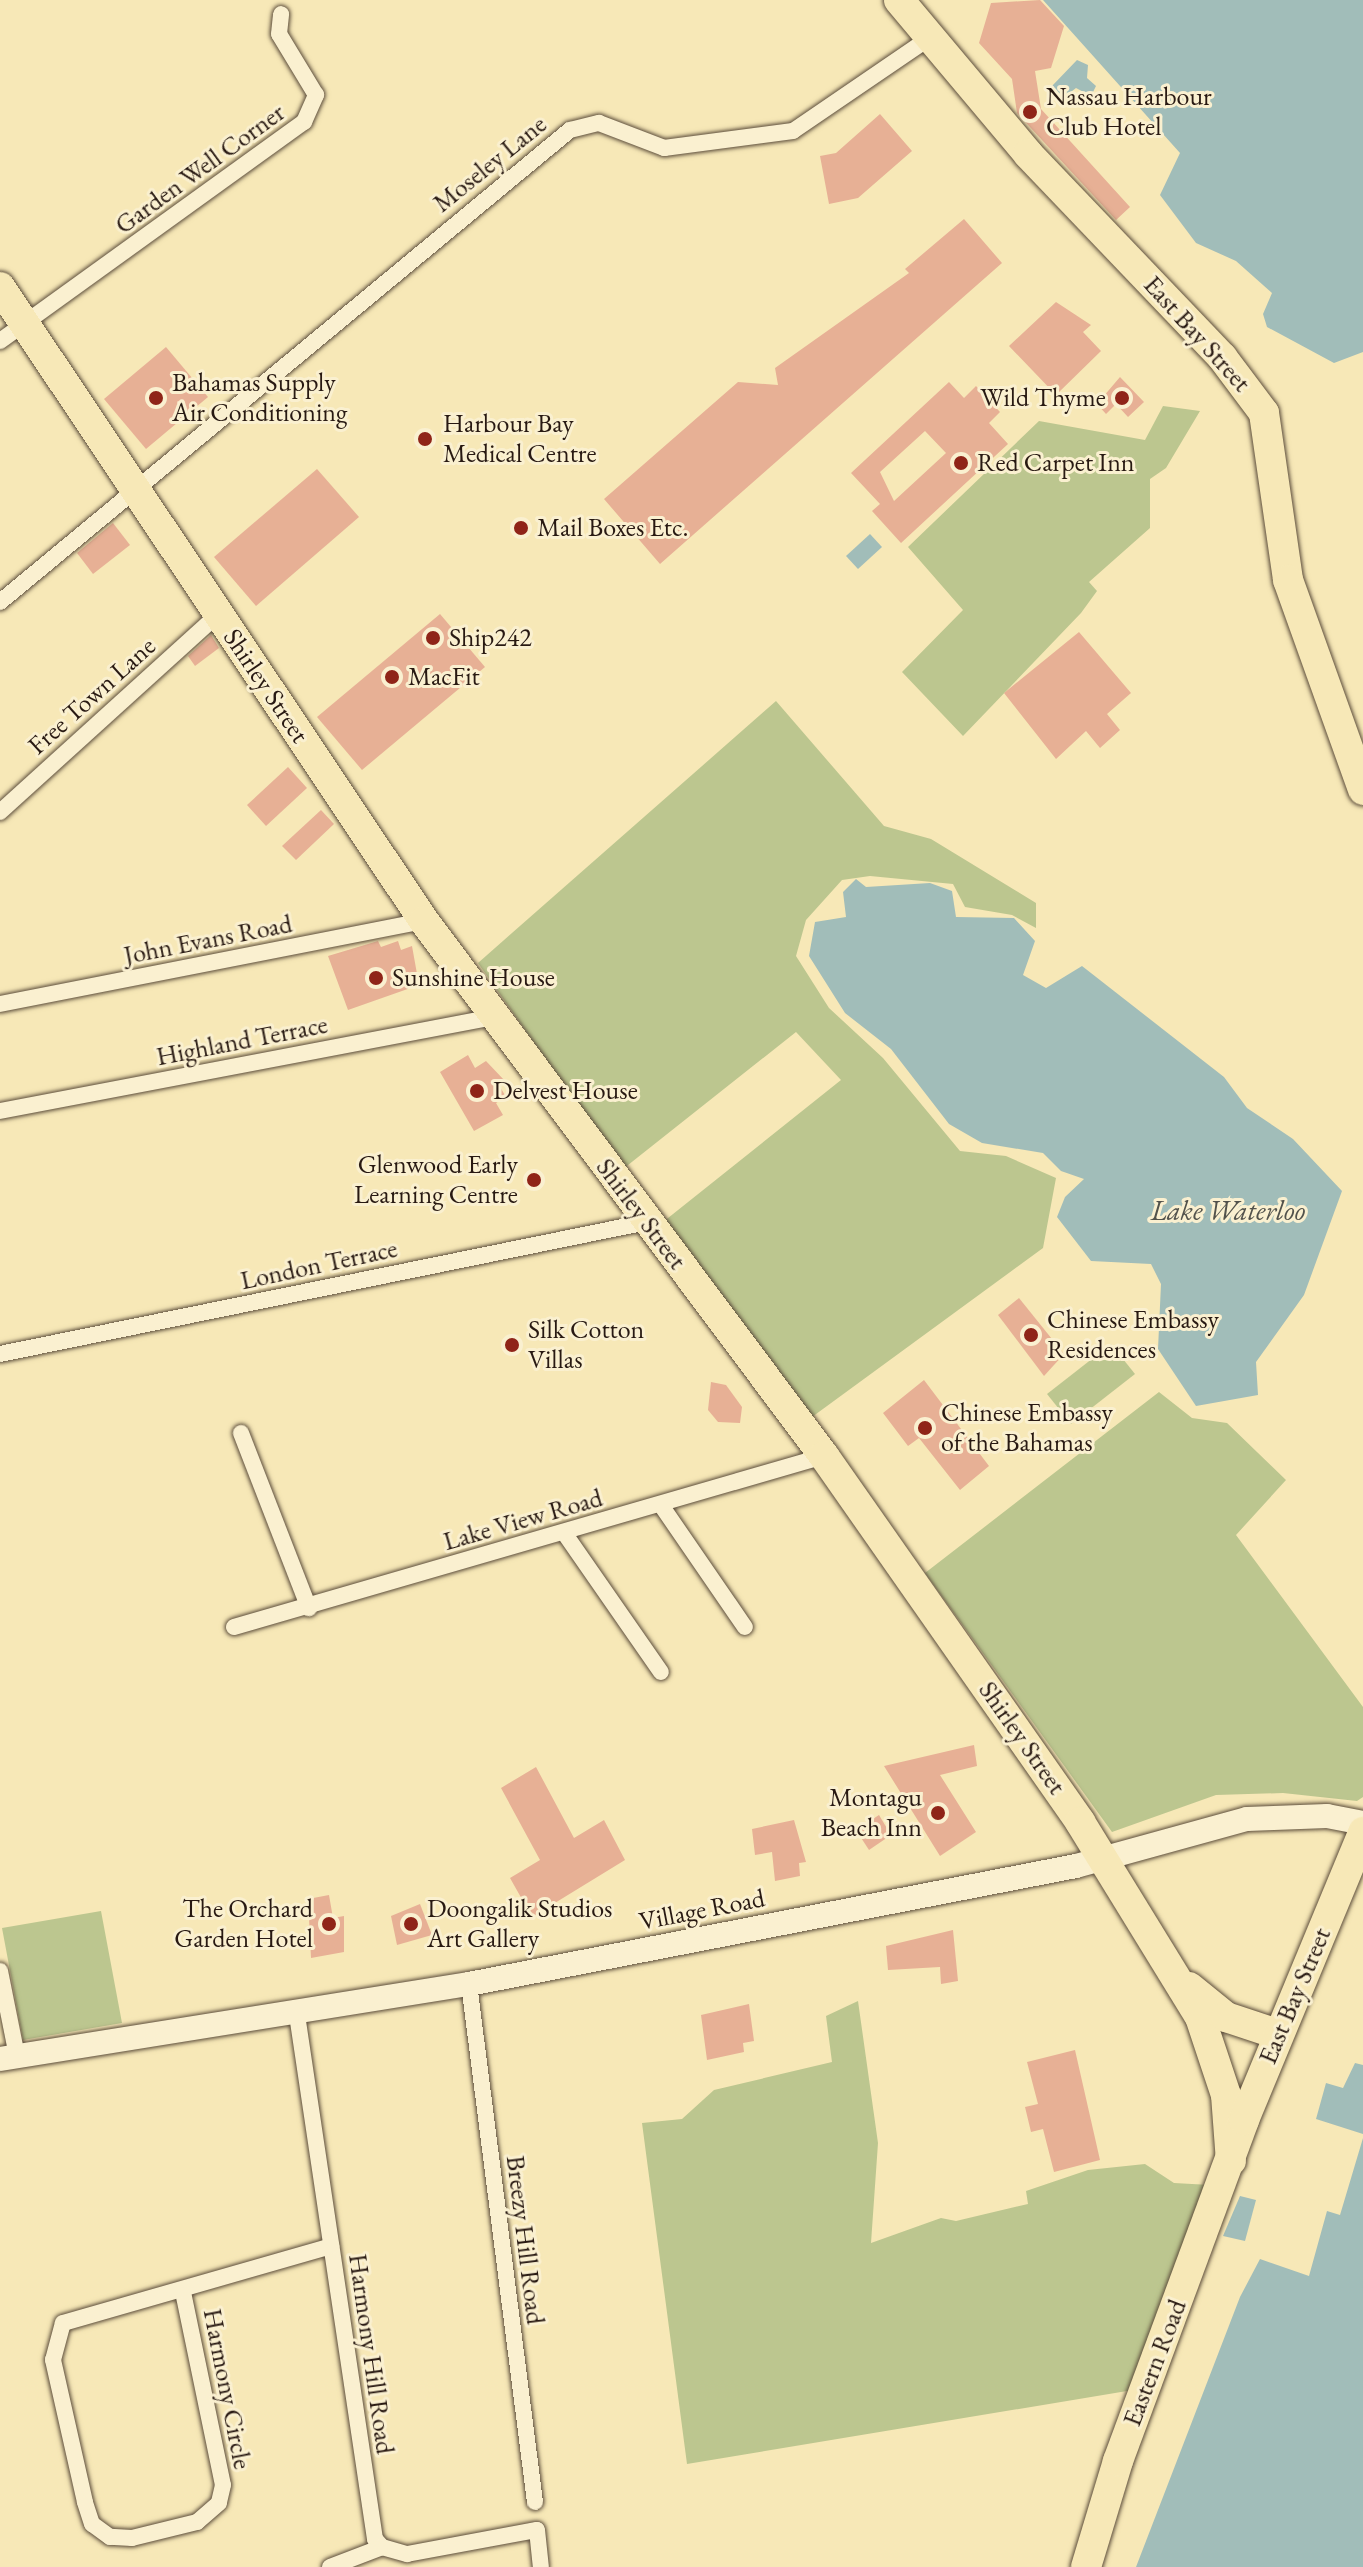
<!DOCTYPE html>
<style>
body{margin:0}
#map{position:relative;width:1363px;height:2567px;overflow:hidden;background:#f7e8b7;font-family:"EB Garamond",serif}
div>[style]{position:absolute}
.green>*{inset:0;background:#bcc68f}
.water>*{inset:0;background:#a1bdb9}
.building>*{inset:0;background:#e7b095}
.roads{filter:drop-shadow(0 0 2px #5c4d3b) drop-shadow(0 0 2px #5c4d3b)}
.street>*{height:16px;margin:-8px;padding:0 8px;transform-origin:8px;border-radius:8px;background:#faf0d0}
.secondary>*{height:24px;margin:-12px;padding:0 12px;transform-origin:12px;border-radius:12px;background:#faf0d0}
.highway>*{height:30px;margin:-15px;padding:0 15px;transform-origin:15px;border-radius:15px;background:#f7e8b7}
.dots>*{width:22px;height:22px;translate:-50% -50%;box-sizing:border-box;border:4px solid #faf0d0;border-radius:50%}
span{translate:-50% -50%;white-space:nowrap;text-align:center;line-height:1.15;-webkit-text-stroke:6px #faf0d0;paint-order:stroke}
.poi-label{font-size:26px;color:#281912}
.left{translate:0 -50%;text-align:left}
.right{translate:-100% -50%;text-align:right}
.street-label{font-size:26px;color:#281912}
.water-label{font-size:28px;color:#52524c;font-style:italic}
</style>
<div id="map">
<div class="green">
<i style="clip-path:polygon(1163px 406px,1200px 411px,1166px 468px,1150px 479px,1150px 528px,1089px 582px,1097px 591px,1081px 613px,963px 736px,902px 672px,963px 610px,908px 547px,1039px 421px,1145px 440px)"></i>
<i style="clip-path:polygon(776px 701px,884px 826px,931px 839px,1036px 903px,1036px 928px,1012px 915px,965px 907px,953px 884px,870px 876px,842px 880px,806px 920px,796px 956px,829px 1008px,883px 1058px,960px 1151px,1006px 1156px,1056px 1178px,1043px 1248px,812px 1417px,663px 1222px,841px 1080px,796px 1032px,623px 1169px,478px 963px)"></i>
<i style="clip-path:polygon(1111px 1344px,1135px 1374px,1071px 1424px,1047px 1394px)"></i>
<i style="clip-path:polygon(1159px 1392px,1192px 1418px,1227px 1423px,1286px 1480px,1236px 1535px,1363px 1707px,1363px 1797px,1357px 1801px,1283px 1793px,1216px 1795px,1112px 1832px,925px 1573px)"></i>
<i style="clip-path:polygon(101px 1911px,122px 2023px,23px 2040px,2px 1928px)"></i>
<i style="clip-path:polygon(858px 2001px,878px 2143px,871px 2243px,941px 2218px,956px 2221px,1028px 2204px,1026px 2191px,1088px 2170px,1145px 2164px,1174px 2183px,1210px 2185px,1133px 2390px,687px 2464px,642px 2123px,682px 2119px,714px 2090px,832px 2062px,826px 2016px)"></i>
</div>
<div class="water">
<i style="clip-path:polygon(1043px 0,1363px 0,1363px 352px,1334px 363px,1267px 327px,1263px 314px,1272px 293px,1236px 261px,1196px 243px,1160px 195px,1180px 153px)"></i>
<i style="clip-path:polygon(1077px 60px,1088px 65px,1087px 78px,1096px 86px,1091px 96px,1076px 88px,1063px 98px,1052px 86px)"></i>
<i style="clip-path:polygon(870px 534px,882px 547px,858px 569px,846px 556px)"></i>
<i style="clip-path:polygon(856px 879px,866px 887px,930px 883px,952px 891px,956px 917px,1014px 918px,1035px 941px,1023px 975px,1046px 988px,1082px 966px,1224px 1077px,1247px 1108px,1293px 1139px,1342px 1191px,1304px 1295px,1256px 1362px,1258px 1395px,1196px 1406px,1158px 1349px,1161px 1284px,1151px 1264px,1091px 1261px,1057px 1217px,1065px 1197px,1084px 1179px,1061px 1171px,1043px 1153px,982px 1143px,949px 1124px,891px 1049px,845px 1013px,809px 956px,815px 922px,846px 917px,843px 892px)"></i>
<i style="clip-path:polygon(1355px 2063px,1363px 2065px,1363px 2134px,1316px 2119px,1326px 2083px,1343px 2088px)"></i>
<i style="clip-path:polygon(1363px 2138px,1363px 2567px,1136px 2567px,1240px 2297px,1260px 2259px,1309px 2276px,1327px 2211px,1340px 2215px)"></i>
<i style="clip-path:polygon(1240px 2196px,1256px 2200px,1245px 2241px,1223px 2236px)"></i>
</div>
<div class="building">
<i style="clip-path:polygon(1040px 0,1064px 26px,1051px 68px,1035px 71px,1041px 109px,1130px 207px,1116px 220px,1017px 113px,1012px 79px,979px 43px,991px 3px)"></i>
<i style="clip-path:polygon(880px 114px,912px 151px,858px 198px,829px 204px,820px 156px,836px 153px)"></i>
<i style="clip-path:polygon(964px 219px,1002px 263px,660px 564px,604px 499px,738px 382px,778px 385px,775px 368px,909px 273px,905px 269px)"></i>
<i style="clip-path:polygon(1056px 302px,1091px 325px,1083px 332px,1101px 351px,1056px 395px,1009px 346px)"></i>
<i style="clip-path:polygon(166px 347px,208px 397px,146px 449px,104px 399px)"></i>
<i style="clip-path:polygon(1120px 377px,1144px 402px,1128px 417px,1116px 404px,1106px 414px,1097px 404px)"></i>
<i style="clip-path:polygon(evenodd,949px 382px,964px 398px,976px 386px,1000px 412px,989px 423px,1008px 444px,901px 543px,872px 511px,880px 504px,851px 473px,949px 382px,925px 431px,946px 453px,894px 501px,880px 472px,925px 431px)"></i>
<i style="clip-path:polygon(317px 469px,359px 517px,256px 606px,214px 557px)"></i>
<i style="clip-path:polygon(113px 523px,130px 545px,93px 574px,77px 553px)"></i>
<i style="clip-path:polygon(440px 614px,485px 667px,362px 770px,317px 717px)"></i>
<i style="clip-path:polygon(1079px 632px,1131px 693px,1107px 714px,1120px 730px,1100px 748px,1086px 731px,1056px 759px,1004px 693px)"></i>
<i style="clip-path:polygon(211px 635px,219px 648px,195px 666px,188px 656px)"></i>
<i style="clip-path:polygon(288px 767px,307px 788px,266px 826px,247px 805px)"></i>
<i style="clip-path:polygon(321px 810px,334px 824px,296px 860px,282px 846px)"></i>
<i style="clip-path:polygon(378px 941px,381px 947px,398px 941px,401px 950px,412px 946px,419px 985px,348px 1010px,328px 956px)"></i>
<i style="clip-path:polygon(468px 1055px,475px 1068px,486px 1061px,505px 1081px,499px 1085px,506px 1097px,496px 1103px,503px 1115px,474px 1131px,440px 1072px)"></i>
<i style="clip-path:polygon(1019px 1298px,1064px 1354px,1044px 1376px,998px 1315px)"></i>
<i style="clip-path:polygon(924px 1380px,989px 1466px,960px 1490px,919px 1438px,908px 1446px,883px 1413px)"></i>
<i style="clip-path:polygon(711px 1382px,726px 1385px,742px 1407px,740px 1423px,718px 1422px,708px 1410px)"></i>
<i style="clip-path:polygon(974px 1745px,977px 1766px,940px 1775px,976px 1832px,940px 1856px,884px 1766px)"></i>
<i style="clip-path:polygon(536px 1767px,574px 1838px,604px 1820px,625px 1860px,532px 1917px,510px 1878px,540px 1860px,501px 1788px)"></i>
<i style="clip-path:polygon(879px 1815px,891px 1835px,869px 1850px,856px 1830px)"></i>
<i style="clip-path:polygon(794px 1820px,806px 1862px,799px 1863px,800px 1876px,775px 1881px,772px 1852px,755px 1855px,752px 1829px)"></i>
<i style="clip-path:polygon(329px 1895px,333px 1918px,344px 1916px,344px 1952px,311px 1958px,308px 1899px)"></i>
<i style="clip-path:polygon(420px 1904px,432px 1935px,397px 1945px,391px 1916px)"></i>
<i style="clip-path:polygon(953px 1930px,958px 1981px,941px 1984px,940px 1967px,888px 1970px,886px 1946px)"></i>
<i style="clip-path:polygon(749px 2004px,754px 2041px,743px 2043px,744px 2052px,707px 2060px,701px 2015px)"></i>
<i style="clip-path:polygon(1075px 2050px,1100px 2160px,1054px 2172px,1043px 2129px,1031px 2132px,1025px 2107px,1038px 2104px,1027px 2062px)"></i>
</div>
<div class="roads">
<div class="street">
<i style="left:0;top:341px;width:375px;rotate:-35.8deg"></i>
<i style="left:304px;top:122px;width:30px;rotate:-66deg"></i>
<i style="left:316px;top:95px;width:71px;rotate:-121.2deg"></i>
<i style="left:279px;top:34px;width:20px;rotate:-84deg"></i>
<i style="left:0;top:602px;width:740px;rotate:-39.63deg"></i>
<i style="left:570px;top:130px;width:30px;rotate:-14deg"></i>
<i style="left:599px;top:123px;width:70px;rotate:21deg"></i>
<i style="left:664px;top:148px;width:130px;rotate:-7.5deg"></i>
<i style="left:793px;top:131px;width:167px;rotate:-34.3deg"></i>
<i style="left:0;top:812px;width:293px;rotate:-42.2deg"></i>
<i style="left:0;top:1004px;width:432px;rotate:-11.1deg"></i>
<i style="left:0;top:1111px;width:502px;rotate:-10.79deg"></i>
<i style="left:0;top:1354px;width:660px;rotate:-11.53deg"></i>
<i style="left:241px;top:1433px;width:188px;rotate:68.8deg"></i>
<i style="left:661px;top:1505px;width:148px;rotate:55.5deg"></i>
<i style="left:565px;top:1534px;width:168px;rotate:55.2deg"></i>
<i style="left:234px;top:1627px;width:614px;rotate:-16.16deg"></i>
<i style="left:0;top:1971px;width:87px;rotate:78.7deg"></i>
<i style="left:469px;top:1984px;width:522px;rotate:82.74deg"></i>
<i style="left:296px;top:2008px;width:537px;rotate:81.54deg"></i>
<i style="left:375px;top:2539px;width:11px;rotate:49deg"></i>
<i style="left:382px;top:2547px;width:26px;rotate:16deg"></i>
<i style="left:407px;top:2554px;width:132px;rotate:-10.5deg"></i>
<i style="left:537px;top:2530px;width:37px;rotate:84deg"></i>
<i style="left:183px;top:2292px;width:197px;rotate:78.3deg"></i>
<i style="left:223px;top:2485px;width:18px;rotate:103deg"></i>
<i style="left:219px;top:2503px;width:29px;rotate:139deg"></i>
<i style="left:197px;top:2522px;width:67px;rotate:166.2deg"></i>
<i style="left:132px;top:2538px;width:22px;rotate:-177deg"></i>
<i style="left:110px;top:2537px;width:22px;rotate:-144deg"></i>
<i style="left:92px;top:2524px;width:23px;rotate:-108deg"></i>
<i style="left:85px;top:2502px;width:146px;rotate:-102.7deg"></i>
<i style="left:53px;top:2360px;width:38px;rotate:-75deg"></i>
<i style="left:63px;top:2323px;width:279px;rotate:-16deg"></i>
<i style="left:330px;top:2567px;width:56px;rotate:-21deg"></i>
</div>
<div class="secondary">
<i style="left:0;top:2059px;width:475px;rotate:-9.1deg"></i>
<i style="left:469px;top:1984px;width:618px;rotate:-11deg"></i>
<i style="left:1076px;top:1866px;width:177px;rotate:-15.4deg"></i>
<i style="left:1247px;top:1819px;width:80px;rotate:-2.1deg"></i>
<i style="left:1327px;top:1816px;width:37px;rotate:11deg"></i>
</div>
<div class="highway">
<i style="left:899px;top:0;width:201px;rotate:50deg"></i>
<i style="left:1028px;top:154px;width:281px;rotate:46.3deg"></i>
<i style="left:1222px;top:357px;width:70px;rotate:53.1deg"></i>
<i style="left:1264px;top:413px;width:169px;rotate:81.8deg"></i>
<i style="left:1288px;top:580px;width:223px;rotate:70.3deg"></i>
<i style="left:0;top:287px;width:763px;rotate:56.23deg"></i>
<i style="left:424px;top:921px;width:668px;rotate:53.22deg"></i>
<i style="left:824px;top:1456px;width:447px;rotate:55deg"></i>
<i style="left:1080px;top:1822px;width:229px;rotate:58.4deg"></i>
<i style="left:1200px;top:2017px;width:82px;rotate:71.6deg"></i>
<i style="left:1226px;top:2095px;width:66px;rotate:85.7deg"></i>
<i style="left:1189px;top:1987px;width:48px;rotate:39deg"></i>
<i style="left:1226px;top:2017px;width:54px;rotate:18.4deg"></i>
<i style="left:1086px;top:2567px;width:111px;rotate:-73.2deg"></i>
<i style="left:1118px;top:2461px;width:364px;rotate:-69.7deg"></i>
<i style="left:1244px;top:2120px;width:312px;rotate:-67.5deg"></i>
</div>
</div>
<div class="dots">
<i style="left:1030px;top:112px;background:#8f2418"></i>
<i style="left:156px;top:398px;background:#8f2418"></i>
<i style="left:1122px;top:398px;background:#8f2418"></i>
<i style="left:425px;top:439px;background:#8f2418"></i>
<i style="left:961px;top:463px;background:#8f2418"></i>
<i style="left:521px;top:528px;background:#8f2418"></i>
<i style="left:433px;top:638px;background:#8f2418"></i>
<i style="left:392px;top:677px;background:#8f2418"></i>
<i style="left:376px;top:978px;background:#8f2418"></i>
<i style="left:477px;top:1091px;background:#8f2418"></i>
<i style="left:534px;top:1180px;background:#8f2418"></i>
<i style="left:1031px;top:1335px;background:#8f2418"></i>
<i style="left:512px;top:1345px;background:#8f2418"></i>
<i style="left:925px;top:1428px;background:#8f2418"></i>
<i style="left:938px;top:1813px;background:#8f2418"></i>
<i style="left:329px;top:1924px;background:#8f2418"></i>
<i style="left:411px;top:1924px;background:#8f2418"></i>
</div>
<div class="poi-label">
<span class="left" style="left:1046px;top:112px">Nassau Harbour<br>Club Hotel</span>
<span class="left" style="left:172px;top:398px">Bahamas Supply<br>Air Conditioning</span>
<span class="right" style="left:1106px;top:398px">Wild Thyme</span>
<span class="left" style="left:443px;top:439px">Harbour Bay<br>Medical Centre</span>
<span class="left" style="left:977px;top:463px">Red Carpet Inn</span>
<span class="left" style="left:537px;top:528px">Mail Boxes Etc.</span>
<span class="left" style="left:449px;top:638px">Ship242</span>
<span class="left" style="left:408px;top:677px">MacFit</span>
<span class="left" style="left:392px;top:978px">Sunshine House</span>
<span class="left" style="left:493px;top:1091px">Delvest House</span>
<span class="right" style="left:518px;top:1180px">Glenwood Early<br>Learning Centre</span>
<span class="left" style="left:1047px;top:1335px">Chinese Embassy<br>Residences</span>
<span class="left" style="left:528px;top:1345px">Silk Cotton<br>Villas</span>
<span class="left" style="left:941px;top:1428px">Chinese Embassy<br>of the Bahamas</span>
<span class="right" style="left:922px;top:1813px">Montagu<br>Beach Inn</span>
<span class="right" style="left:313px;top:1924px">The Orchard<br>Garden Hotel</span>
<span class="left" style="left:427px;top:1924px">Doongalik Studios<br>Art Gallery</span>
</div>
<div class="street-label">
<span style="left:490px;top:164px;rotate:-39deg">Moseley Lane</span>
<span style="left:200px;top:169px;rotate:-36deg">Garden Well Corner</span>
<span style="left:1197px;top:334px;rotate:48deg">East Bay Street</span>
<span style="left:266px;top:686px;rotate:56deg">Shirley Street</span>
<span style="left:92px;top:696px;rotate:-42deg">Free Town Lane</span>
<span style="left:208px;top:940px;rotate:-11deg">John Evans Road</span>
<span style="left:242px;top:1041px;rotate:-11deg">Highland Terrace</span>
<span style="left:641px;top:1214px;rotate:53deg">Shirley Street</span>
<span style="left:319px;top:1265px;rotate:-12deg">London Terrace</span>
<span style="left:523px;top:1520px;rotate:-16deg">Lake View Road</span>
<span style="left:1022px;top:1738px;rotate:55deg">Shirley Street</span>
<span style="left:702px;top:1910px;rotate:-11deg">Village Road</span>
<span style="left:1295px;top:1996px;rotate:-67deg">East Bay Street</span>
<span style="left:525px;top:2240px;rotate:83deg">Breezy Hill Road</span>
<span style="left:371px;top:2354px;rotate:82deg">Harmony Hill Road</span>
<span style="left:1155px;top:2363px;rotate:-69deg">Eastern Road</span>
<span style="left:227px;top:2389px;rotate:79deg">Harmony Circle</span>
</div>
<div class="water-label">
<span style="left:1228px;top:1210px">Lake Waterloo</span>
</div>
</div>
